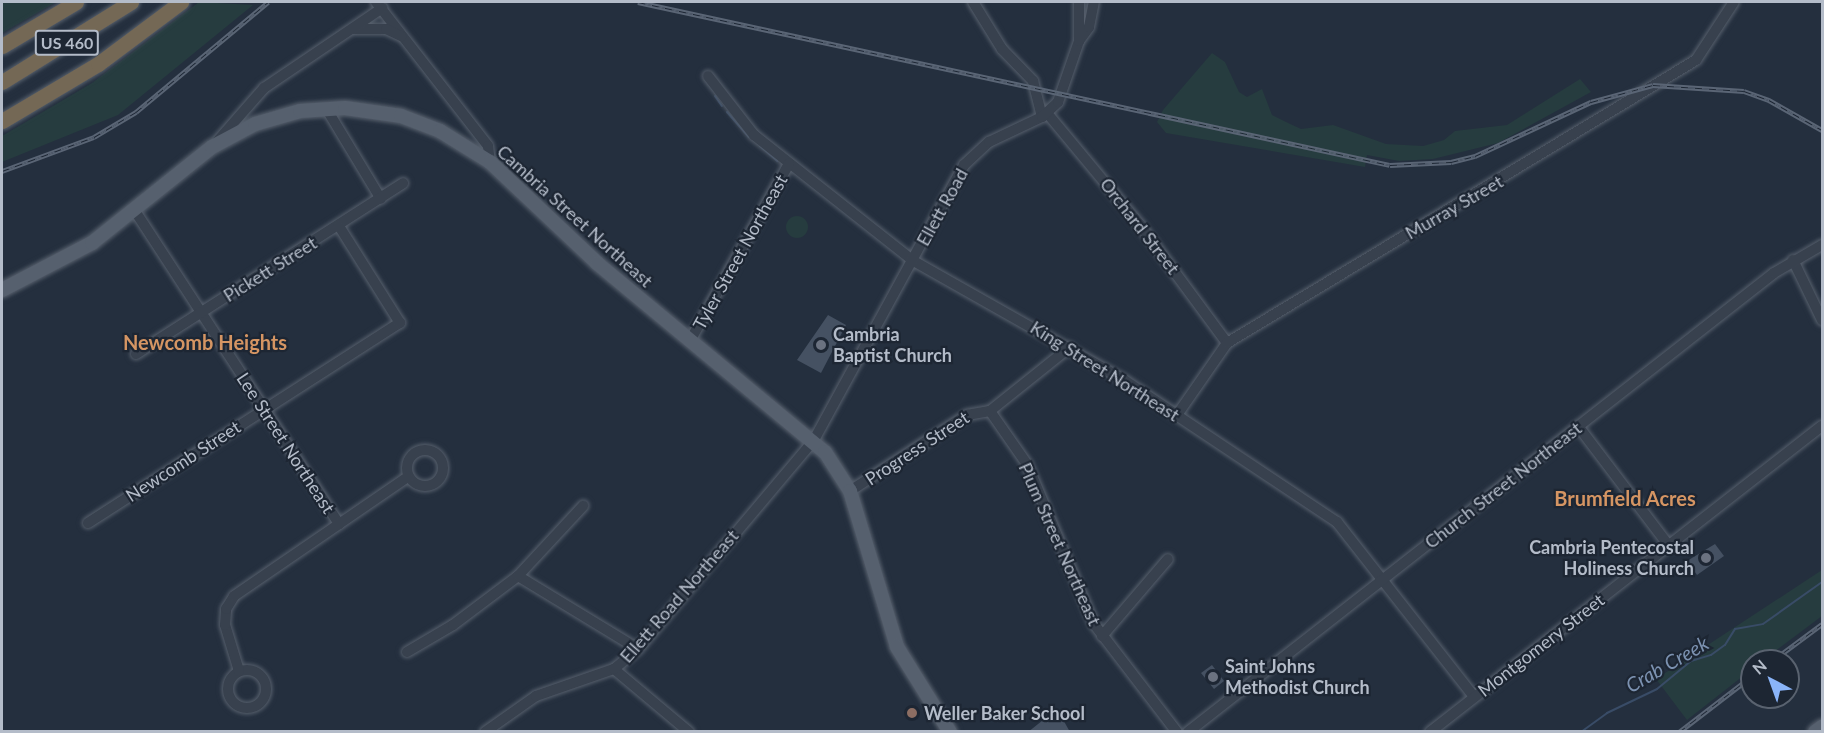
<!DOCTYPE html>
<style>
body{margin:0}
#map{position:relative;width:1824px;height:733px;overflow:hidden;background:#242f3e;font-family:Lato,sans-serif}
div>[style]{position:absolute}
.green>*{inset:0;background:#263c3f}
.round{border-radius:50%}
.stream>*{height:2px;margin:-1px;padding:0 1px;transform-origin:1px;border-radius:1px;background:#394c67}
.building>*{inset:0;background:#455162}
.roads{filter:drop-shadow(0 0 2px #565f6c) drop-shadow(0 0 2px #565f6c)}
.minor>*{height:10px;margin:-5px;padding:0 5px;transform-origin:5px;border-radius:5px;background:#38414e}
.minor>.ring{margin:-5px;padding:0;box-sizing:content-box;background:none;border:10px solid #38414e;border-radius:50%}
.major>*{height:14px;margin:-7px;padding:0 7px;transform-origin:7px;border-radius:7px;background:#56606e}
.highway>*{height:15px;margin:-7.5px;padding:0 7.5px;transform-origin:7.5px;border-radius:7.5px;background:#746855}
.rail>*{height:4.5px;margin-top:-2.25px;transform-origin:0;background:repeating-linear-gradient(90deg,#1d2633 0 7px,#5a6575 0 14px);box-sizing:border-box;border-block:2px solid #5a6575}
.dots>*{width:16px;height:16px;translate:-50% -50%;box-sizing:border-box;border:3px solid #1d2633;border-radius:50%}
span{translate:-50% -50%;white-space:nowrap;text-align:center;line-height:1.15;-webkit-text-stroke:4.5px #1d2633;paint-order:stroke}
.shield-label span{padding:2px 4px;background:#1d2633;border:2px solid;border-radius:4px;-webkit-text-stroke-width:0}
.shield-label{font-size:16px;color:#b4bcc9;font-weight:700}
.street-label{font-size:18px;color:#b4bcc9}
.poi-label{font-size:18px;color:#b4bcc9;font-weight:700}
.left{translate:0 -50%;text-align:left}
.right{translate:-100% -50%;text-align:right}
.neighbourhood-label{font-size:20px;color:#d59563;font-weight:700}
.water-label{font-size:20px;color:#7c92b1;font-style:italic}
.frame{position:absolute;inset:0;border:3px solid #b4bcc9;pointer-events:none}
.north{position:absolute;left:1740px;top:649px;width:60px;height:60px;box-sizing:border-box;background:#1d2633;border:2px solid #59626f;border-radius:50%;rotate:319deg;font-size:16px;font-weight:700;line-height:24px;text-align:center;color:#b4bcc9}
.north::after{content:'';display:block;margin:auto;width:21px;height:27px;background:#8ab4f8;clip-path:polygon(50% 0,100% 100%,50% 72%,0 100%)}
</style>
<div id="map">
<div class="green">
<i style="clip-path:polygon(2px 2px,56px 2px,2px 33px)"></i>
<i style="clip-path:polygon(199px 2px,253px 5px,118px 115px,2px 162px,2px 136px,92px 83px)"></i>
<i style="clip-path:polygon(1212px 53px,1225px 62px,1239px 92px,1247px 97px,1262px 89px,1272px 115px,1286px 122px,1301px 129px,1333px 125px,1386px 144px,1423px 146px,1444px 140px,1455px 131px,1507px 125px,1580px 79px,1591px 92px,1498px 143px,1433px 159px,1399px 161px,1367px 155px,1365px 167px,1166px 133px,1157px 122px,1163px 110px)"></i>
<i class="round" style="left:786px;top:216px;width:22px;height:22px"></i>
<i style="clip-path:polygon(1822px 570px,1822px 616px,1762px 661px,1752px 661px,1752px 669px,1687px 720px,1656px 679px)"></i>
</div>
<div class="stream">
<i style="left:715px;top:96px;width:12px;rotate:55deg"></i>
<i style="left:727px;top:112px;width:33px;rotate:49deg"></i>
<i style="left:760px;top:146px;width:23px;rotate:41deg"></i>
<i style="left:1581px;top:732px;width:32px;rotate:-36deg"></i>
<i style="left:1607px;top:713px;width:55px;rotate:-25.6deg"></i>
<i style="left:1657px;top:689px;width:44px;rotate:-39.5deg"></i>
<i style="left:1691px;top:661px;width:21px;rotate:-17deg"></i>
<i style="left:1711px;top:655px;width:17px;rotate:-36deg"></i>
<i style="left:1725px;top:645px;width:19px;rotate:-58deg"></i>
<i style="left:1735px;top:629px;width:28px;rotate:-10deg"></i>
<i style="left:1763px;top:624px;width:72px;rotate:-35.4deg"></i>
</div>
<div class="building">
<i style="clip-path:polygon(828px 315px,846px 325px,821px 373px,797px 360px)"></i>
<i style="clip-path:polygon(1715px 544px,1724px 556px,1697px 575px,1687px 561px)"></i>
<i style="clip-path:polygon(1212px 665px,1224px 681px,1214px 689px,1201px 673px)"></i>
<i style="clip-path:polygon(1057px 709px,1070px 732px,1028px 732px)"></i>
</div>
<div class="roads">
<div class="minor">
<i style="left:376px;top:2px;width:182px;rotate:52.1deg"></i>
<i style="left:488px;top:146px;width:16px;rotate:83deg"></i>
<i style="left:973px;top:2px;width:55px;rotate:58.3deg"></i>
<i style="left:1002px;top:49px;width:45px;rotate:45.9deg"></i>
<i style="left:1033px;top:81px;width:37px;rotate:76deg"></i>
<i style="left:353px;top:29px;width:33px"></i>
<i style="left:386px;top:29px;width:17px;rotate:25deg"></i>
<i style="left:1079px;top:41px;width:17px;rotate:-54deg"></i>
<i style="left:1089px;top:27px;width:25px;rotate:-79deg"></i>
<i style="left:708px;top:76px;width:75px;rotate:52.1deg"></i>
<i style="left:754px;top:135px;width:201px;rotate:38.3deg"></i>
<i style="left:912px;top:260px;width:244px;rotate:29.5deg"></i>
<i style="left:1124px;top:380px;width:256px;rotate:33.7deg"></i>
<i style="left:1337px;top:522px;width:222px;rotate:51.9deg"></i>
<i style="left:326px;top:108px;width:106px;rotate:58.9deg"></i>
<i style="left:1047px;top:113px;width:146px;rotate:50.3deg"></i>
<i style="left:1140px;top:225px;width:147px;rotate:53.6deg"></i>
<i style="left:214px;top:145px;width:76px;rotate:-48.7deg"></i>
<i style="left:264px;top:88px;width:143px;rotate:-34.1deg"></i>
<i style="left:135px;top:211px;width:374px;rotate:56.9deg"></i>
<i style="left:1793px;top:260px;width:67px;rotate:64.2deg"></i>
<i style="left:691px;top:339px;width:201px;rotate:-60.8deg"></i>
<i style="left:136px;top:354px;width:317px;rotate:-32.6deg"></i>
<i style="left:990px;top:411px;width:65px;rotate:55.1deg"></i>
<i style="left:1027px;top:464px;width:173px;rotate:67.3deg"></i>
<i style="left:1094px;top:624px;width:136px;rotate:52.5deg"></i>
<i style="left:1177px;top:415px;width:88px;rotate:-55.2deg"></i>
<i style="left:1227px;top:343px;width:548px;rotate:-31.11deg"></i>
<i style="left:1696px;top:60px;width:69px;rotate:-56.8deg"></i>
<i style="left:1578px;top:426px;width:151px;rotate:52.8deg"></i>
<i class="ring" style="left:407px;top:450px;width:26px;height:26px"></i>
<i style="left:850px;top:491px;width:140px;rotate:-33deg"></i>
<i style="left:967px;top:415px;width:23px;rotate:-10deg"></i>
<i style="left:990px;top:411px;width:102px;rotate:-38.7deg"></i>
<i style="left:88px;top:523px;width:371px;rotate:-32.7deg"></i>
<i style="left:400px;top:323px;width:115px;rotate:-122.2deg"></i>
<i style="left:518px;top:576px;width:140px;rotate:31.3deg"></i>
<i style="left:1102px;top:636px;width:101px;rotate:-49.4deg"></i>
<i style="left:407px;top:652px;width:53px;rotate:-30.4deg"></i>
<i style="left:453px;top:625px;width:81px;rotate:-37deg"></i>
<i style="left:518px;top:576px;width:96px;rotate:-47.1deg"></i>
<i style="left:614px;top:669px;width:98px;rotate:40deg"></i>
<i class="ring" style="left:228px;top:670px;width:28px;height:28px"></i>
<i style="left:239px;top:671px;width:48px;rotate:-106.9deg"></i>
<i style="left:225px;top:625px;width:16px;rotate:-86deg"></i>
<i style="left:226px;top:609px;width:15px;rotate:-58deg"></i>
<i style="left:234px;top:596px;width:211px;rotate:-34.4deg"></i>
<i style="left:485px;top:732px;width:62px;rotate:-35.2deg"></i>
<i style="left:536px;top:696px;width:83px;rotate:-19.1deg"></i>
<i style="left:614px;top:669px;width:31px;rotate:-40deg"></i>
<i style="left:638px;top:649px;width:273px;rotate:-49.9deg"></i>
<i style="left:814px;top:440px;width:313px;rotate:-61.4deg"></i>
<i style="left:964px;top:165px;width:34px;rotate:-43deg"></i>
<i style="left:989px;top:142px;width:59px;rotate:-25.3deg"></i>
<i style="left:1042px;top:117px;width:22px;rotate:-43deg"></i>
<i style="left:1058px;top:102px;width:65px;rotate:-71deg"></i>
<i style="left:1079px;top:41px;width:39px;rotate:-90deg"></i>
<i style="left:1188px;top:732px;width:744px;rotate:-38.07deg"></i>
<i style="left:1774px;top:273px;width:56px;rotate:-30.3deg"></i>
<i style="left:1430px;top:732px;width:497px;rotate:-38deg"></i>
</div>
<div class="major">
<i style="left:2px;top:290px;width:102px;rotate:-27.6deg"></i>
<i style="left:92px;top:243px;width:154px;rotate:-38.7deg"></i>
<i style="left:212px;top:147px;width:49px;rotate:-28.1deg"></i>
<i style="left:255px;top:124px;width:47px;rotate:-16.1deg"></i>
<i style="left:300px;top:111px;width:45px;rotate:-3.8deg"></i>
<i style="left:345px;top:108px;width:57px;rotate:8.1deg"></i>
<i style="left:401px;top:116px;width:42px;rotate:21deg"></i>
<i style="left:440px;top:131px;width:59px;rotate:31.8deg"></i>
<i style="left:490px;top:162px;width:147px;rotate:43.3deg"></i>
<i style="left:597px;top:263px;width:296px;rotate:39.7deg"></i>
<i style="left:825px;top:452px;width:46px;rotate:57.3deg"></i>
<i style="left:850px;top:491px;width:163px;rotate:73.2deg"></i>
<i style="left:897px;top:647px;width:100px;rotate:58.1deg"></i>
<i style="left:1815px;top:732px;width:9px;rotate:-36deg"></i>
</div>
<div class="highway">
<i style="left:2px;top:46px;width:86px;rotate:-30.7deg"></i>
<i style="left:2px;top:82px;width:152px;rotate:-31.8deg"></i>
<i style="left:2px;top:121px;width:112px;rotate:-30.7deg"></i>
<i style="left:98px;top:64px;width:104px;rotate:-36.8deg"></i>
</div>
</div>
<div class="rail">
<i style="left:638px;top:2px;width:769px;rotate:12.23deg"></i>
<i style="left:1390px;top:165px;width:61px;rotate:-2.8deg"></i>
<i style="left:1451px;top:162px;width:25px;rotate:-14deg"></i>
<i style="left:1475px;top:156px;width:128px;rotate:-25deg"></i>
<i style="left:1591px;top:102px;width:64px;rotate:-15.3deg"></i>
<i style="left:1653px;top:85px;width:91px;rotate:3.8deg"></i>
<i style="left:1744px;top:91px;width:27px;rotate:20deg"></i>
<i style="left:1769px;top:100px;width:61px;rotate:29.5deg"></i>
<i style="left:2px;top:171px;width:98px;rotate:-20.3deg"></i>
<i style="left:94px;top:137px;width:49px;rotate:-30.8deg"></i>
<i style="left:136px;top:112px;width:172px;rotate:-39.8deg"></i>
<i style="left:1772px;top:661px;width:62px;rotate:-36.5deg"></i>
<i style="left:1679px;top:732px;width:92px;rotate:-37.5deg"></i>
</div>
<div class="dots">
<i style="left:821px;top:345px;background:#6b7280"></i>
<i style="left:1706px;top:558px;background:#6b7280"></i>
<i style="left:1213px;top:677px;background:#6b7280"></i>
<i style="left:912px;top:713px;background:#8d6e63"></i>
</div>
<div class="shield-label">
<span style="left:67px;top:43px">US 460</span>
</div>
<div class="street-label">
<span style="left:942px;top:207px;rotate:-61deg">Ellett Road</span>
<span style="left:1454px;top:207px;rotate:-30deg">Murray Street</span>
<span style="left:575px;top:216px;rotate:42deg">Cambria Street Northeast</span>
<span style="left:1140px;top:226px;rotate:52deg">Orchard Street</span>
<span style="left:740px;top:252px;rotate:-61deg">Tyler Street Northeast</span>
<span style="left:270px;top:269px;rotate:-32deg">Pickett Street</span>
<span style="left:1105px;top:371px;rotate:32deg">King Street Northeast</span>
<span style="left:286px;top:443px;rotate:57deg">Lee Street Northeast</span>
<span style="left:917px;top:448px;rotate:-33deg">Progress Street</span>
<span style="left:183px;top:461px;rotate:-33deg">Newcomb Street</span>
<span style="left:1503px;top:485px;rotate:-38deg">Church Street Northeast</span>
<span style="left:1060px;top:544px;rotate:66deg">Plum Street Northeast</span>
<span style="left:679px;top:596px;rotate:-49deg">Ellett Road Northeast</span>
<span style="left:1541px;top:645px;rotate:-38deg">Montgomery Street</span>
</div>
<div class="poi-label">
<span class="left" style="left:833px;top:345px">Cambria<br>Baptist Church</span>
<span class="right" style="left:1694px;top:558px">Cambria Pentecostal<br>Holiness Church</span>
<span class="left" style="left:1225px;top:677px">Saint Johns<br>Methodist Church</span>
<span class="left" style="left:924px;top:713px">Weller Baker School</span>
</div>
<div class="neighbourhood-label">
<span style="left:205px;top:342px">Newcomb Heights</span>
<span style="left:1625px;top:498px">Brumfield Acres</span>
</div>
<div class="water-label">
<span style="left:1667px;top:664px;rotate:-30deg">Crab Creek</span>
</div>
<div class="frame"></div>
<div class="north">N</div>
</div>
